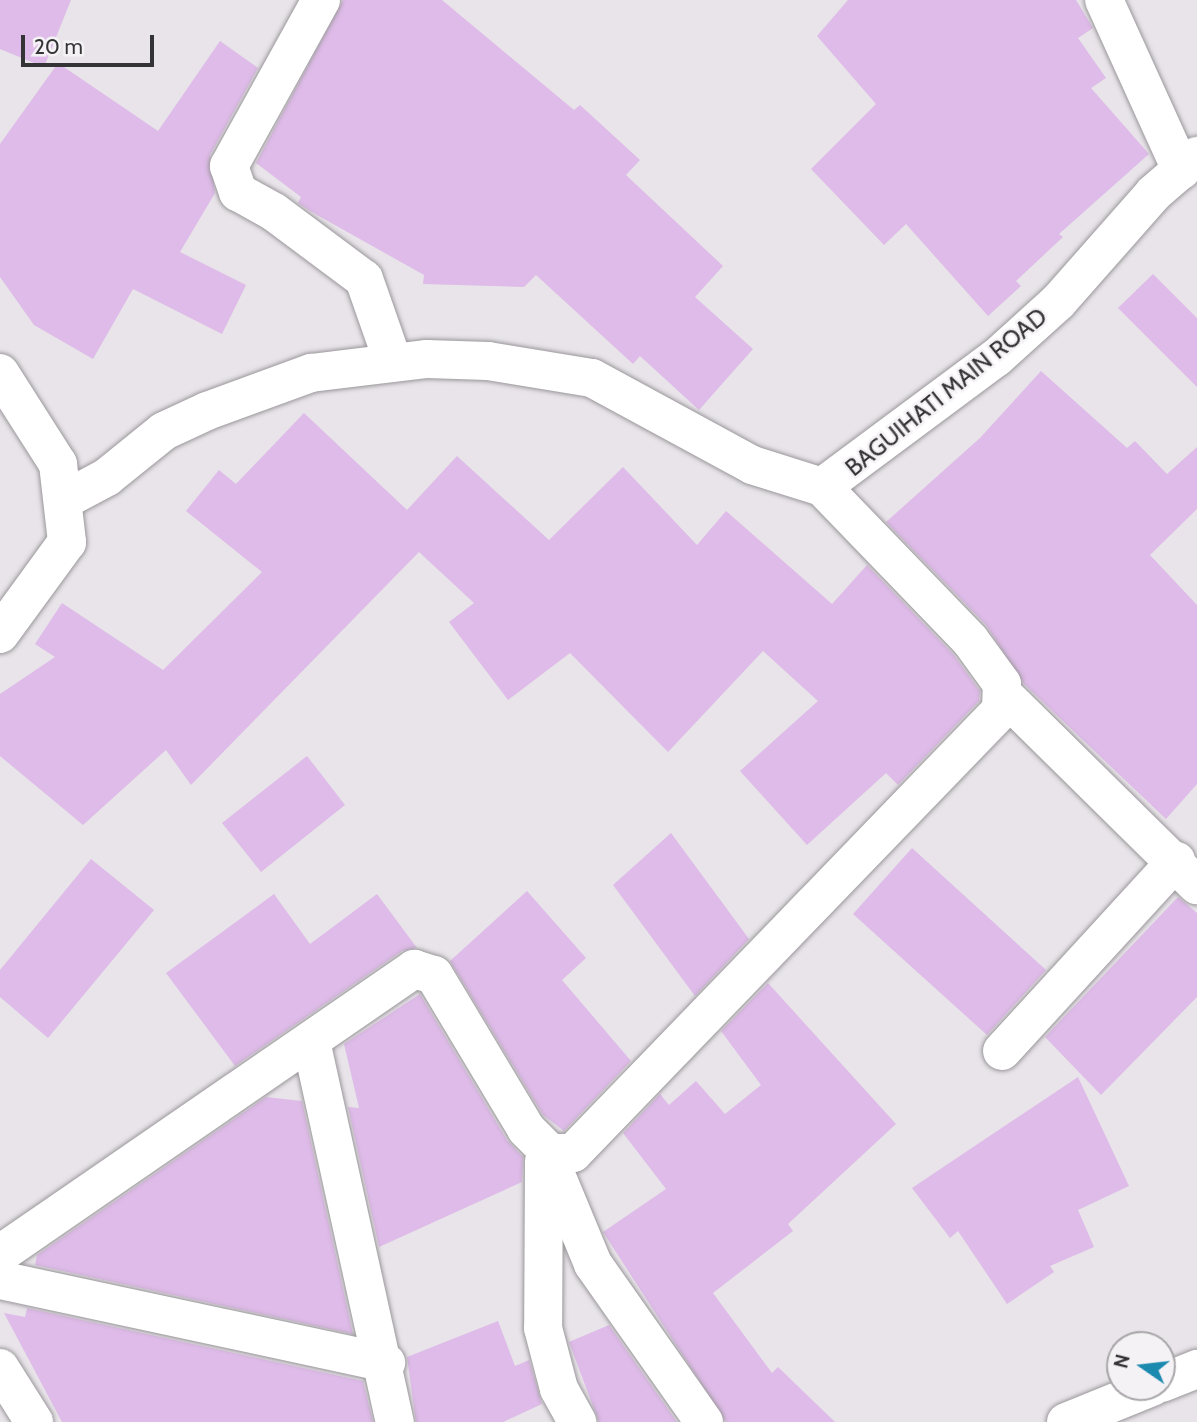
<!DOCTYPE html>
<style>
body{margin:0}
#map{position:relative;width:1197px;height:1422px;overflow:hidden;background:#e8e4e9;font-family:Cabin,sans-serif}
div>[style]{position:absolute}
.building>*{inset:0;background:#debbe8}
.roads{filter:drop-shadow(0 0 2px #9a979b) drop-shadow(0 0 2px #9a979b)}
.minor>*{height:38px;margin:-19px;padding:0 19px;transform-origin:19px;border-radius:19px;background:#fff}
.tertiary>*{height:38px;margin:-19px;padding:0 19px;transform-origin:19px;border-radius:19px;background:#fff}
span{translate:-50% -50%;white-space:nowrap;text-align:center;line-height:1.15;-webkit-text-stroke:5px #f5f2f6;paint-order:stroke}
.street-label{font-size:24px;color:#343335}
.north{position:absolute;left:1106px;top:1331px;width:70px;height:70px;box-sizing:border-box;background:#f5f2f6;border:2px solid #a8a6a9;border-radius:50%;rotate:284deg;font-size:19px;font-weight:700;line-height:28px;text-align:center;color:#343335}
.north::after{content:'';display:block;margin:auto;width:24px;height:32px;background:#1c89af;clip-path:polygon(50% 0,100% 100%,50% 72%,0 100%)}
.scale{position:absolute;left:21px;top:35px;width:133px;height:32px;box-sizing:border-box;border:4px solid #343335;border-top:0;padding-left:9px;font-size:21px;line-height:24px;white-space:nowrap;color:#343335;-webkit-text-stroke:5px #f5f2f6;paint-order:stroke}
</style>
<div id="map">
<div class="building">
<i style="clip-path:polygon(0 0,71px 0,44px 67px,0 49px)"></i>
<i style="clip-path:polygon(343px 0,442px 0,574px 110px,580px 105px,640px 160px,626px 175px,723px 266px,695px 297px,753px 349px,699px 410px,640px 356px,633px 364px,536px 275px,524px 287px,423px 284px,424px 275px,310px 211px,298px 203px,301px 197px,256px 163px)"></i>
<i style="clip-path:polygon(848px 0,1076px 0,1093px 28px,1078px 38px,1106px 78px,1091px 88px,1149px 154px,1059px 234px,1063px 237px,1016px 281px,1021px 286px,988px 316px,906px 224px,884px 245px,811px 169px,876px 104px,817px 36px)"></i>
<i style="clip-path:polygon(220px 41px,258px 68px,210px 155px,215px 193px,180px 252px,246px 285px,222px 334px,133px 289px,93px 359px,34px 325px,0 277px,0 144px,58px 63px,158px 131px)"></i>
<i style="clip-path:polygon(1153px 274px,1197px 318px,1197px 387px,1118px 308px)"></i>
<i style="clip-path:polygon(1041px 371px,1127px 448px,1135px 441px,1167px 474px,1197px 447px,1197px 509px,1150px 555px,1197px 605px,1197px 784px,1166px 819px,1024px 684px,986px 625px,886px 522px,980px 438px)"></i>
<i style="clip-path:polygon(304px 413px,407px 510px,457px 456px,549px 540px,623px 467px,697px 545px,726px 511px,832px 604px,867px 565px,953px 654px,980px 691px,979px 701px,898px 785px,886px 773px,807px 845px,740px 771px,818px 701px,763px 651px,668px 752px,570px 653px,508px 700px,449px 622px,474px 603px,419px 552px,191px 785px,166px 750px,83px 825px,0 756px,0 694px,55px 657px,35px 644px,62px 603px,163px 670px,262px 572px,186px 511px,219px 470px,236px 484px)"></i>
<i style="clip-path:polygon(307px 756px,345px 805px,261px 872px,222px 823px)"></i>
<i style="clip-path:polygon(671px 833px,749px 939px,695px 996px,613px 885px)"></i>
<i style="clip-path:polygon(912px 848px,1046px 970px,987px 1035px,853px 914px)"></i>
<i style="clip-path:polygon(91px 859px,154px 910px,48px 1038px,0 997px,0 970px)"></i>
<i style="clip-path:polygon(527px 891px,586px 958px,562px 980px,631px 1061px,564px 1131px,543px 1115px,450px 961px)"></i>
<i style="clip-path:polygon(274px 894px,310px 944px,377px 894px,417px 948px,402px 951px,235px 1066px,166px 973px)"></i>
<i style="clip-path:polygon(1178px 897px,1197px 913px,1197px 997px,1101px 1095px,1045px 1037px)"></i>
<i style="clip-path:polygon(768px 983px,896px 1124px,788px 1224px,793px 1231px,713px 1293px,772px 1373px,778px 1367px,835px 1422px,726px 1422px,603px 1232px,666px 1189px,623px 1133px,660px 1094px,669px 1105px,696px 1081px,725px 1114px,761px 1085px,721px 1031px)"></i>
<i style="clip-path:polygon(420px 994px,507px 1140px,523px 1157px,522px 1182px,379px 1247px,348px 1107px,359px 1108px,344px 1044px)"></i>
<i style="clip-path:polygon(1078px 1077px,1129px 1186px,1078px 1210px,1094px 1247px,1050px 1266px,1054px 1272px,1007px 1304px,958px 1231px,950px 1238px,912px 1188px)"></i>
<i style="clip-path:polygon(266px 1097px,302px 1101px,353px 1334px,35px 1265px,37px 1255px)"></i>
<i style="clip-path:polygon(27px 1308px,363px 1381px,373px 1422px,62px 1422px,4px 1313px,25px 1317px)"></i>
<i style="clip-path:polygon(498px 1321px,515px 1366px,529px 1360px,542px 1404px,503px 1422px,416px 1422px,407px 1357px)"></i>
<i style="clip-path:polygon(609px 1325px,677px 1422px,599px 1422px,569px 1342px)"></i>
</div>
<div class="roads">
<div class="minor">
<i style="left:321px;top:0;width:190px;rotate:119deg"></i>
<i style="left:229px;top:166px;width:28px;rotate:71deg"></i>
<i style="left:238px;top:192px;width:41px;rotate:29.1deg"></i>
<i style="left:274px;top:212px;width:112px;rotate:36.7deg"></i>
<i style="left:364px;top:279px;width:88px;rotate:70.7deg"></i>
<i style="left:1104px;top:0;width:187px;rotate:65.6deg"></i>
<i style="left:1004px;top:695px;width:271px;rotate:44.6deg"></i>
<i style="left:311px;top:1041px;width:390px;rotate:77.6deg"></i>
<i style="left:1002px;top:1051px;width:258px;rotate:-47.5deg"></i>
<i style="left:545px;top:1148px;width:126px;rotate:67.5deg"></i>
<i style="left:593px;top:1264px;width:193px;rotate:54.9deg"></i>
<i style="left:544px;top:1161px;width:167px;rotate:90.3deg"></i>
<i style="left:543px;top:1328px;width:63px;rotate:75.3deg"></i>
<i style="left:559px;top:1389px;width:38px;rotate:61deg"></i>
<i style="left:0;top:1254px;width:503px;rotate:-34.54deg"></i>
<i style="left:414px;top:969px;width:21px;rotate:17deg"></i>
<i style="left:434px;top:975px;width:179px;rotate:59.1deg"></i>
<i style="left:526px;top:1129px;width:34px;rotate:45deg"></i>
<i style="left:550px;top:1153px;width:23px"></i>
<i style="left:573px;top:1153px;width:616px;rotate:-45.99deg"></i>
<i style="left:1001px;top:710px;width:26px;rotate:-88deg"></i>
<i style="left:1002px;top:684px;width:54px;rotate:-126deg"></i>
<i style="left:970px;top:640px;width:213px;rotate:-134deg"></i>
<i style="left:0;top:1280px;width:395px;rotate:12.1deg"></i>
<i style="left:0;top:1368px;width:64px;rotate:57.8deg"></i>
<i style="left:1162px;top:1383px;width:38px;rotate:-22deg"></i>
<i style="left:1066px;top:1422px;width:93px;rotate:-22.1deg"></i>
</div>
<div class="tertiary">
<i style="left:0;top:373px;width:108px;rotate:57.5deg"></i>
<i style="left:58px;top:464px;width:79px;rotate:83.4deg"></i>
<i style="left:67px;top:542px;width:114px;rotate:126.1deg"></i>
<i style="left:64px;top:500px;width:49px;rotate:-28.1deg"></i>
<i style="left:107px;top:477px;width:73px;rotate:-38.9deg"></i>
<i style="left:164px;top:431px;width:47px;rotate:-24.9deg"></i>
<i style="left:207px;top:411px;width:111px;rotate:-20.1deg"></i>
<i style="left:311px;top:373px;width:117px;rotate:-6.9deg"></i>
<i style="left:427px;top:359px;width:61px;rotate:1.9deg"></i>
<i style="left:488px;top:361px;width:105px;rotate:9.3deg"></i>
<i style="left:592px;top:378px;width:182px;rotate:28.5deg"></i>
<i style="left:752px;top:465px;width:73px;rotate:17.4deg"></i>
<i style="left:822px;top:487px;width:217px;rotate:-36.6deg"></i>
<i style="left:996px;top:358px;width:84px;rotate:-42.1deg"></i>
<i style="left:1058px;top:302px;width:145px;rotate:-48.6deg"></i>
<i style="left:1154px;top:193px;width:57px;rotate:-40.7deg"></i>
</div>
</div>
<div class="street-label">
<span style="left:946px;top:392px;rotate:-39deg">BAGUIHATI MAIN ROAD</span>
</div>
<div class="north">N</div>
<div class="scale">20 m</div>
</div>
